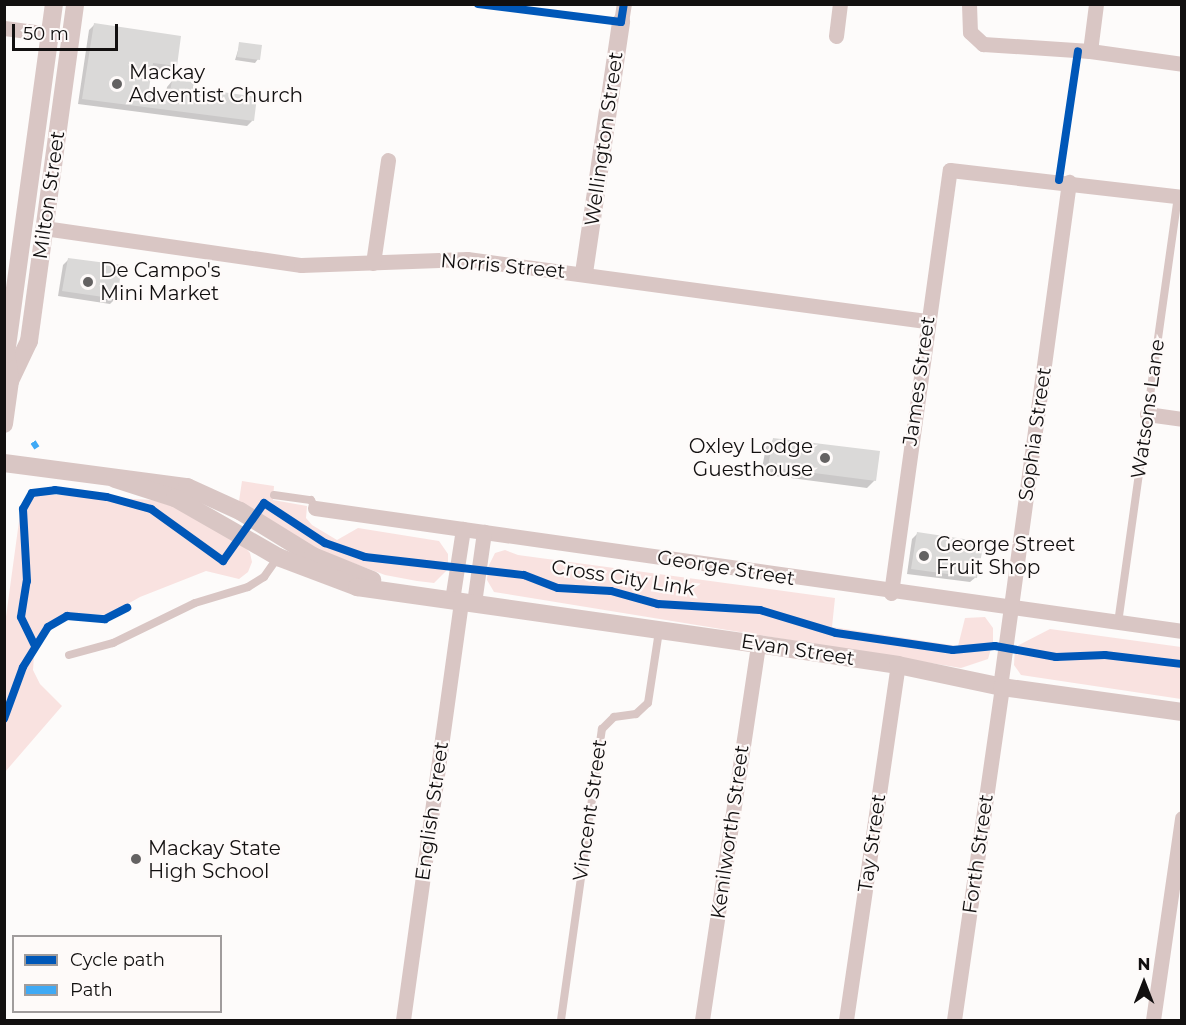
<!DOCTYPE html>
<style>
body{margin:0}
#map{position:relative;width:1186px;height:1025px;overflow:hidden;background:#fdfbfa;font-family:Montserrat,sans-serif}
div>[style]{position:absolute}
.green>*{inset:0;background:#f9e2e0}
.shadow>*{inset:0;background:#0003}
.building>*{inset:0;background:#dad9d8}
.service>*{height:8px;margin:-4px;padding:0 4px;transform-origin:4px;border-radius:4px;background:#d9c6c4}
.minor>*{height:15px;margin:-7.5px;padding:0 7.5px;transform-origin:7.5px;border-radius:7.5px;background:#d9c6c4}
.tertiary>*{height:18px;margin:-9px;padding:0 9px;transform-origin:9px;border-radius:9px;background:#d9c6c4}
.quiet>*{height:6px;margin-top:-3px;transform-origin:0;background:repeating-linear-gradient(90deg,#3fa9f5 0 12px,transparent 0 18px)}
.cycleway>*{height:8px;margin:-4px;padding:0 4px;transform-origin:4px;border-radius:4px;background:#0057b8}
.dots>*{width:16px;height:16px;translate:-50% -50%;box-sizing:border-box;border:3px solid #fefaf9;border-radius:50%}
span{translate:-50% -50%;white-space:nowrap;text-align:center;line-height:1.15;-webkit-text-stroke:4.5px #fefaf9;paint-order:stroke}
.poi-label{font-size:20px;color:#121010}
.left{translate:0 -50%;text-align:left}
.right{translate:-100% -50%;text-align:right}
.street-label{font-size:20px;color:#121010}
.frame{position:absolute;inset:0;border:6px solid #121010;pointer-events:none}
.legend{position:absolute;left:12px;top:935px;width:210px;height:78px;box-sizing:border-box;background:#fefaf9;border:2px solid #a09c9c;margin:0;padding:8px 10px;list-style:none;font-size:18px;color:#121010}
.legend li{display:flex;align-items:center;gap:12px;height:30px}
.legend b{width:30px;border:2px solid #a09c9c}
.north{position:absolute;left:1114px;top:953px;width:60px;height:60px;-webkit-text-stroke:4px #fefaf9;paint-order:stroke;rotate:0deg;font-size:16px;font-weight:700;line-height:24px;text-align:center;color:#121010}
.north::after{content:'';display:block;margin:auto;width:21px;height:27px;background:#121010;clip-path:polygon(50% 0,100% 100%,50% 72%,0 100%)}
.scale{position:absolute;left:12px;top:24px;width:106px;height:27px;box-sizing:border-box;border:3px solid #121010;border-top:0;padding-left:8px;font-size:18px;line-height:21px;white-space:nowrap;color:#121010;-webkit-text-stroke:4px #fefaf9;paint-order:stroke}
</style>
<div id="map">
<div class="green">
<i style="clip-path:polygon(242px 481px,274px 486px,273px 500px,307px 506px,306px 518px,312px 525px,337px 540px,358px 528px,439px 541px,448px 554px,448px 569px,434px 583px,417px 581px,385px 575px,316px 549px,239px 501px)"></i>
<i style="clip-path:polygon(42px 494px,153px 500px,178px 508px,242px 544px,250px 553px,252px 562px,248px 572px,239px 579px,206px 571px,140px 597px,108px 615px,69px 613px,47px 623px,35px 641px,33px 670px,40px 684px,62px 706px,5px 772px,5px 624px,20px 514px,31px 498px)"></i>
<i style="clip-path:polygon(505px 550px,518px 555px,835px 598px,832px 627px,958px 646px,965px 618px,985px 617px,993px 628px,993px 642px,988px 659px,961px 668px,494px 592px,487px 580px,488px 567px,495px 553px)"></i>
<i style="clip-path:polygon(1050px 629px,1181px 647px,1181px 699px,1021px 675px,1014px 665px,1015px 647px)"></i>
</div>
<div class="shadow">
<i style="clip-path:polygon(94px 25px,175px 65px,170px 71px,150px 68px,146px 96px,165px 99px,167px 87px,172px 81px,253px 120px,247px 126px,78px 104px,89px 30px)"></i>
<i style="clip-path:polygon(240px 44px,258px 59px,255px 63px,235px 60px)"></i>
<i style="clip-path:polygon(69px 259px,116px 298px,110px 304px,58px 296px,63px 265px)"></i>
<i style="clip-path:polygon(773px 440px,875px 480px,867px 488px,761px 474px,766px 447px)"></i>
<i style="clip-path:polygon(917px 534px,976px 577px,970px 582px,907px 574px,912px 539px)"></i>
</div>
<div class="building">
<i style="clip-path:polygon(94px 23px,181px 36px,177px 66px,153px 63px,148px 95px,169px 98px,172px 80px,194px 82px,193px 88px,257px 97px,254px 121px,82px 99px)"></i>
<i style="clip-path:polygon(239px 42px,262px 45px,260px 60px,237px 57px)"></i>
<i style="clip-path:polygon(68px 258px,122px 265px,117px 299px,62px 291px)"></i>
<i style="clip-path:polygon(773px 438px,880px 451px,876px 481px,768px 467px)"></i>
<i style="clip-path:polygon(917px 532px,984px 542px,977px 578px,911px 569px)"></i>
</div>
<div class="service">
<i style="left:274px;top:495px;width:37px;rotate:8deg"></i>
<i style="left:311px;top:500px;width:9px;rotate:63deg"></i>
<i style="left:1118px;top:623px;width:431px;rotate:-82deg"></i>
<i style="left:69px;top:655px;width:46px;rotate:-15.3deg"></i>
<i style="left:113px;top:643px;width:91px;rotate:-26deg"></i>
<i style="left:195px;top:603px;width:55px;rotate:-16.8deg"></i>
<i style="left:248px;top:587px;width:19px;rotate:-32deg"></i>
<i style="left:264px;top:577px;width:24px;rotate:-55deg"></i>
<i style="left:561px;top:1020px;width:294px;rotate:-82deg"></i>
<i style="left:602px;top:729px;width:17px;rotate:-45deg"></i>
<i style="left:614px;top:717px;width:22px;rotate:-8deg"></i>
<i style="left:636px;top:714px;width:16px;rotate:-43deg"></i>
<i style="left:648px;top:703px;width:73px;rotate:-81.3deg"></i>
</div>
<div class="minor">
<i style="left:969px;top:4px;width:28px;rotate:88deg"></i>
<i style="left:970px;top:32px;width:18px;rotate:43deg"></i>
<i style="left:983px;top:44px;width:107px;rotate:3.7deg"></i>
<i style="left:1090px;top:51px;width:93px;rotate:8deg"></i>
<i style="left:621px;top:22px;width:18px;rotate:-81deg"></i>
<i style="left:4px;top:28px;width:46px;rotate:7.4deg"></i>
<i style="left:836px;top:36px;width:32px;rotate:-83deg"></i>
<i style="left:1090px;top:51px;width:47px;rotate:-82.7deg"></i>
<i style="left:44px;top:228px;width:260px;rotate:8.2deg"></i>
<i style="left:301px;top:265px;width:166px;rotate:-2.1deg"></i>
<i style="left:467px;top:259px;width:463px;rotate:7.7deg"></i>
<i style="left:373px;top:263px;width:104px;rotate:-81.7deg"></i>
<i style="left:1147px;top:414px;width:35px;rotate:8deg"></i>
<i style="left:315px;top:508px;width:876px;rotate:8.07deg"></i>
<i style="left:891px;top:593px;width:427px;rotate:-82.1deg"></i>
<i style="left:950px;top:170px;width:234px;rotate:6.6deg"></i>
<i style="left:452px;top:600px;width:72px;rotate:-81.2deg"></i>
<i style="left:474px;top:603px;width:72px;rotate:-82deg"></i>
<i style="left:1000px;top:687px;width:510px;rotate:-82.22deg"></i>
<i style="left:403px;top:1020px;width:423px;rotate:-82.1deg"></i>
<i style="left:702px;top:1020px;width:380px;rotate:-81.5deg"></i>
<i style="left:846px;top:1020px;width:359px;rotate:-81.7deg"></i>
<i style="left:954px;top:1020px;width:336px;rotate:-81.8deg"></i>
<i style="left:1153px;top:1020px;width:204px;rotate:-81.8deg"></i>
</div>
<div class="tertiary">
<i style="left:584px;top:273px;width:254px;rotate:-81.6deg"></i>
<i style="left:10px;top:381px;width:44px;rotate:-64.6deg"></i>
<i style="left:29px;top:341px;width:340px;rotate:-82.2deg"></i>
<i style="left:4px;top:424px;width:43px;rotate:-82.1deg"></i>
<i style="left:10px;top:381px;width:27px;rotate:-98deg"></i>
<i style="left:6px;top:354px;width:353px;rotate:-82.2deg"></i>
<i style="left:4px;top:463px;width:185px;rotate:7.5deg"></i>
<i style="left:187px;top:487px;width:58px;rotate:24.4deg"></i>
<i style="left:240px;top:511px;width:86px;rotate:31.7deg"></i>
<i style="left:313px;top:556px;width:64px;rotate:22.1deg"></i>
<i style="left:115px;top:479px;width:63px;rotate:17.6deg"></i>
<i style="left:175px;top:498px;width:119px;rotate:29.8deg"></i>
<i style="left:278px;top:557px;width:85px;rotate:20.8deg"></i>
<i style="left:357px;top:587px;width:405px;rotate:8.1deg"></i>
<i style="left:758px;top:644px;width:142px;rotate:8.5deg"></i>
<i style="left:898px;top:665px;width:106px;rotate:11.9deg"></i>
<i style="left:1002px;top:687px;width:182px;rotate:7.9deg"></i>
</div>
<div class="quiet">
<i style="left:33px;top:442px;width:7px;rotate:56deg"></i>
</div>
<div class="cycleway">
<i style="left:478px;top:4px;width:144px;rotate:7.2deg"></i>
<i style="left:621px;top:22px;width:18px;rotate:-81deg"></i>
<i style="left:1059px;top:180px;width:130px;rotate:-81.6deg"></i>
<i style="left:35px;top:646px;width:32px;rotate:-116deg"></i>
<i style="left:21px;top:617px;width:36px;rotate:-81deg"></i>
<i style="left:27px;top:581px;width:72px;rotate:-93.2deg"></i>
<i style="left:23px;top:509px;width:18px;rotate:-61deg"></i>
<i style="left:32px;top:493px;width:23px;rotate:-7deg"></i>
<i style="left:55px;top:490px;width:52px;rotate:7.7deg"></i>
<i style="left:107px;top:497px;width:46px;rotate:15.3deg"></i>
<i style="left:151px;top:509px;width:89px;rotate:35.8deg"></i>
<i style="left:223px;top:561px;width:71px;rotate:-54.7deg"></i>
<i style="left:264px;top:503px;width:73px;rotate:33.3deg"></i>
<i style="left:325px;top:543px;width:42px;rotate:19.3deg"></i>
<i style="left:365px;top:557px;width:160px;rotate:6.5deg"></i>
<i style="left:524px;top:575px;width:36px;rotate:21deg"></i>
<i style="left:558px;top:588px;width:53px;rotate:3.2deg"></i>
<i style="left:611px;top:591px;width:49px;rotate:15.5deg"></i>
<i style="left:658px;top:604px;width:102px;rotate:3.4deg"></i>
<i style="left:760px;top:610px;width:79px;rotate:16.8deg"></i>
<i style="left:836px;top:633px;width:118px;rotate:8.3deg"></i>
<i style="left:953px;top:650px;width:42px;rotate:-5.4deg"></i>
<i style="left:995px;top:646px;width:62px;rotate:10.2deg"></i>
<i style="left:1056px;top:657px;width:49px;rotate:-2.3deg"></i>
<i style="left:1105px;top:655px;width:78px;rotate:6.7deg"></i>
<i style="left:4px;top:719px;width:55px;rotate:-69.9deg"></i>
<i style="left:23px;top:667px;width:47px;rotate:-58deg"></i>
<i style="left:48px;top:627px;width:22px;rotate:-30deg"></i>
<i style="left:67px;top:616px;width:38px;rotate:5deg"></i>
<i style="left:105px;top:619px;width:25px;rotate:-27deg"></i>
</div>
<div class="dots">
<i style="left:117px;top:84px;background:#646262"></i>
<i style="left:88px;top:282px;background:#646262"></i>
<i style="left:825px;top:458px;background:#646262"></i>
<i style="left:924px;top:556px;background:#646262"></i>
<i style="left:136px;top:859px;background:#646262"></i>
</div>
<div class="poi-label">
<span class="left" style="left:129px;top:84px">Mackay<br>Adventist Church</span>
<span class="left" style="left:100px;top:282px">De Campo's<br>Mini Market</span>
<span class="right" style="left:813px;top:458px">Oxley Lodge<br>Guesthouse</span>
<span class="left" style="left:936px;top:556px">George Street<br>Fruit Shop</span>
<span class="left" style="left:148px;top:860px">Mackay State<br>High School</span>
</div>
<div class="street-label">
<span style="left:604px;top:139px;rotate:-82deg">Wellington Street</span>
<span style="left:49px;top:195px;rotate:-82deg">Milton Street</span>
<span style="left:503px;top:266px;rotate:5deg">Norris Street</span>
<span style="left:919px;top:381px;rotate:-82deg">James Street</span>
<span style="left:1148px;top:409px;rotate:-82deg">Watsons Lane</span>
<span style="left:1035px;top:434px;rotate:-82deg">Sophia Street</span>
<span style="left:726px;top:568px;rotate:9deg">George Street</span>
<span style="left:623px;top:578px;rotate:9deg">Cross City Link</span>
<span style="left:798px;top:650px;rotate:9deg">Evan Street</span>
<span style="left:590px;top:810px;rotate:-82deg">Vincent Street</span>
<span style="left:432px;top:811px;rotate:-82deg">English Street</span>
<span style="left:730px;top:832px;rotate:-82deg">Kenilworth Street</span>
<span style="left:872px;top:843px;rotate:-82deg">Tay Street</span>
<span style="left:978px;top:854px;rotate:-82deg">Forth Street</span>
</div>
<div class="frame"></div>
<ul class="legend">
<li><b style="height:8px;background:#0057b8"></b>Cycle path</li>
<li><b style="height:8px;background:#3fa9f5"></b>Path</li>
</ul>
<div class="north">N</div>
<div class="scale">50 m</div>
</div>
